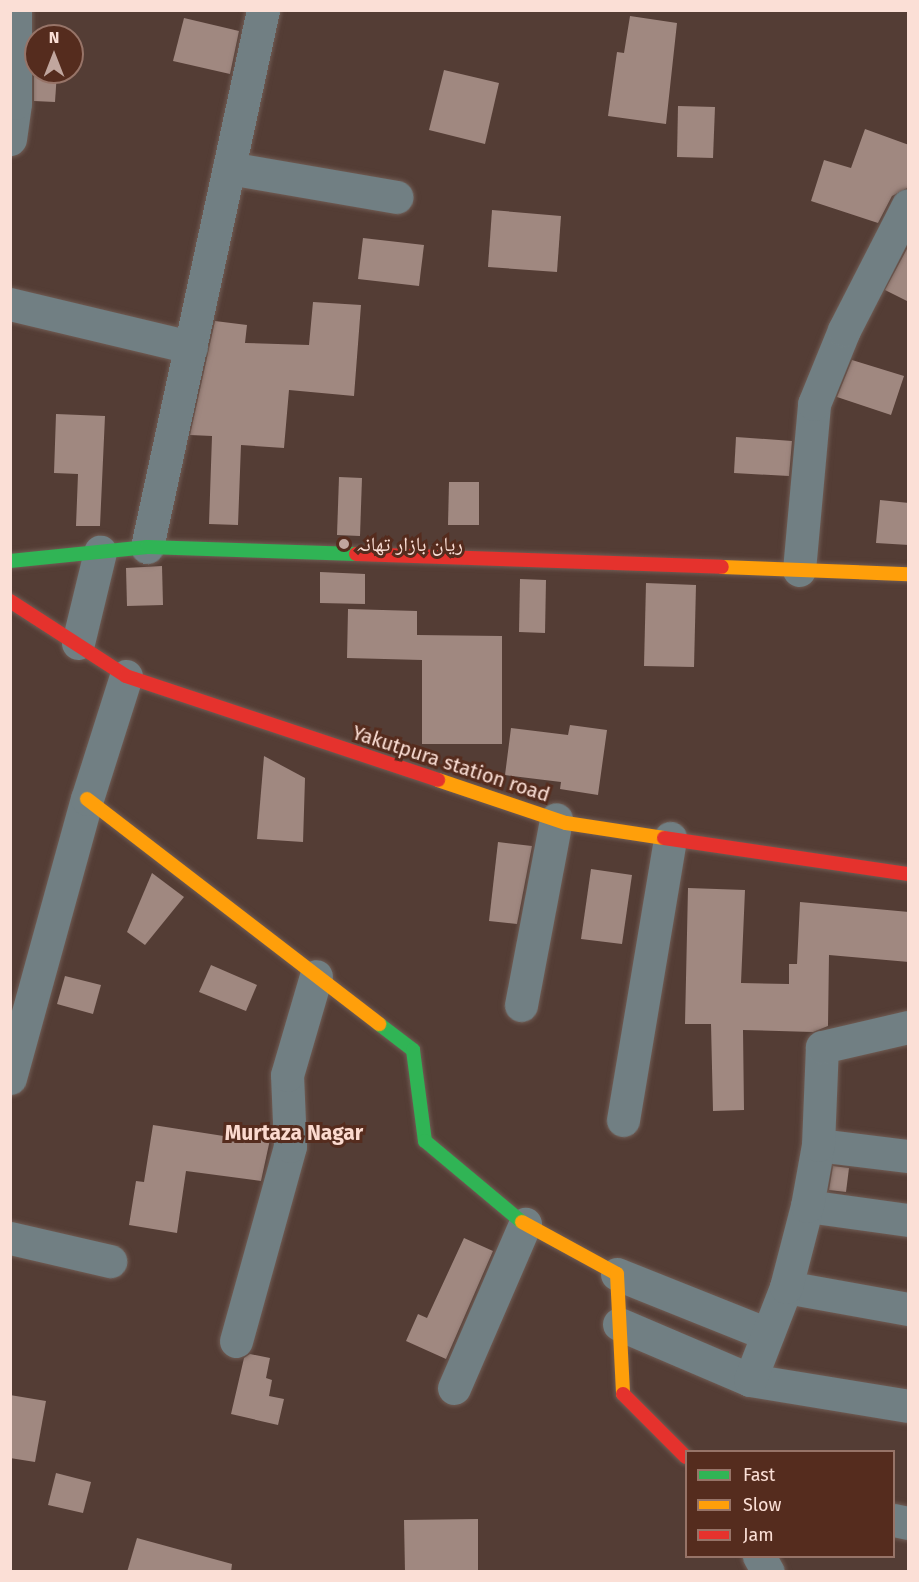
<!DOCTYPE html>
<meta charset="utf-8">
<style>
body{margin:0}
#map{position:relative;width:919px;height:1582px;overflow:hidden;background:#543d35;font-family:"Fira Sans","Noto Naskh Arabic",sans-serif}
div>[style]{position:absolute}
.building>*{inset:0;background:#a08880}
.roads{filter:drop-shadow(0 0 2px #705c54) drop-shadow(0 0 2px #705c54)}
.street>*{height:33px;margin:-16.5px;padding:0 16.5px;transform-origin:16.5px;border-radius:16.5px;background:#717f83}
.fast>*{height:14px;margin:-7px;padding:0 7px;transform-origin:7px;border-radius:7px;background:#30b455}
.slow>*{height:14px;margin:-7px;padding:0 7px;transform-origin:7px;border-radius:7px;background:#ff9f0a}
.jam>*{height:14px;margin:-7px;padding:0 7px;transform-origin:7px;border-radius:7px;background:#e5322d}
.dots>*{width:16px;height:16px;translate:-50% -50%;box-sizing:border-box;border:3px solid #552c1e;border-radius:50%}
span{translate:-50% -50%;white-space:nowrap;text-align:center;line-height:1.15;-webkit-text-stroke:6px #552c1e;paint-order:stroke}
.poi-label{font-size:20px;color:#fbdfd6}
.left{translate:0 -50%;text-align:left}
.street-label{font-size:20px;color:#fbdfd6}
.neighbourhood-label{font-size:21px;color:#fbdacf;font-weight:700}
.frame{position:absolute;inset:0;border:12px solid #fbdfd6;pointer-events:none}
.legend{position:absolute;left:685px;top:1450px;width:210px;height:108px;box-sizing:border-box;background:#552c1e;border:2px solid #977468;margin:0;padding:8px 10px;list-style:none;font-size:18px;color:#fbdfd6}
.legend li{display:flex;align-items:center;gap:12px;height:30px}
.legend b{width:30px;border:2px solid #977468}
.north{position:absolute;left:24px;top:24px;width:60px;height:60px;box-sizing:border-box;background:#552c1e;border:2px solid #977468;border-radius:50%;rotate:0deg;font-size:16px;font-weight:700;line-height:24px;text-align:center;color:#fbdfd6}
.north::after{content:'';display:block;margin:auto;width:21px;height:27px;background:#c1a69e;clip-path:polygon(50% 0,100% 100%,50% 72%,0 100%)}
</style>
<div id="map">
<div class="building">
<i style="clip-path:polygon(630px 16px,677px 23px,666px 124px,608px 116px,617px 52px,624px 53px)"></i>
<i style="clip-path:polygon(184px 18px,239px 31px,230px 74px,173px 61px)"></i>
<i style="clip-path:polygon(444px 70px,499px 83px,485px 144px,429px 130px)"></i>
<i style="clip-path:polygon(34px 72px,57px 72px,55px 102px,34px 101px)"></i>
<i style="clip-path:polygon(678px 106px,715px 107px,713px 158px,677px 157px)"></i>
<i style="clip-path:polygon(865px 129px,909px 145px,909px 187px,892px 196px,878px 223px,811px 201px,824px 160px,851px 168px)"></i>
<i style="clip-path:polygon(492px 210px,561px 216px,557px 272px,488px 267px)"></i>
<i style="clip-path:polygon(363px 238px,424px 245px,419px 286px,358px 279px)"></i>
<i style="clip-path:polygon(909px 245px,909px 302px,885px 290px)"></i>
<i style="clip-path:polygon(313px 302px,361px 305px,354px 396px,289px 390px,284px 448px,241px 445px,238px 525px,209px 524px,212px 436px,190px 435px,215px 321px,247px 325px,245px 343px,309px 345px)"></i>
<i style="clip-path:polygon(852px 360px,904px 376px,891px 415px,837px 397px)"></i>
<i style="clip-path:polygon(56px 414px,105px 416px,100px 526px,76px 526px,78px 474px,54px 473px)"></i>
<i style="clip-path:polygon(736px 437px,792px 441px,789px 476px,734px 473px)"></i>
<i style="clip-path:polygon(339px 477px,362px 478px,360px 536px,337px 535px)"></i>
<i style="clip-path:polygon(449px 482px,479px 482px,479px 525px,448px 525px)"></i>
<i style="clip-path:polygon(880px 500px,909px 503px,909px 545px,876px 543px)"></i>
<i style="clip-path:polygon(162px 566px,163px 605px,127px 606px,126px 568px)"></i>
<i style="clip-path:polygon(320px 572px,365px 574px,365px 604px,320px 603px)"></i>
<i style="clip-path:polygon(520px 579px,546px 580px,545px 633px,519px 632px)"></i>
<i style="clip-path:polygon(646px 583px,696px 585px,694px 667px,644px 666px)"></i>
<i style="clip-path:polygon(348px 609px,417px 611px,417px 635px,502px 636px,502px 744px,422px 744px,422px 660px,347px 658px)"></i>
<i style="clip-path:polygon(570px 725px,607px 730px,598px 795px,560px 789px,561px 782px,505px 775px,511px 728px,568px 735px)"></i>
<i style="clip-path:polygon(264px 756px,305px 778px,303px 842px,257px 839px)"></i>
<i style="clip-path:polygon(498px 842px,532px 846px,517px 924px,489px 921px)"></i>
<i style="clip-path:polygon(591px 869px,632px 875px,622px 944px,581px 939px)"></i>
<i style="clip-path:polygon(152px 873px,184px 897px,145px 945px,127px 932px)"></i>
<i style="clip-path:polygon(688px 888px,745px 890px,741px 983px,789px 984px,789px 964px,797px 964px,800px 902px,909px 912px,909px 962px,829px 955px,828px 1026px,813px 1032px,743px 1030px,744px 1110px,713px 1111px,711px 1024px,685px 1024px)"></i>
<i style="clip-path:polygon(211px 965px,257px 985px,246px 1011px,199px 992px)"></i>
<i style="clip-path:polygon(65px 976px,101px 985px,93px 1014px,57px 1004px)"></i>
<i style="clip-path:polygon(153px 1125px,230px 1137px,232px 1129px,271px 1135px,261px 1181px,186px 1171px,177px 1233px,129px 1225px,136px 1181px,144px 1182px)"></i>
<i style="clip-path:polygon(833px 1166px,849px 1168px,846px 1192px,829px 1190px)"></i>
<i style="clip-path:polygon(464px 1238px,493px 1251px,446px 1359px,406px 1341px,418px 1314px,427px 1318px)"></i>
<i style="clip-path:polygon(250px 1354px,270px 1358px,266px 1378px,272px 1380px,269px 1396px,284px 1399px,278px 1425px,231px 1414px,244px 1358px)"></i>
<i style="clip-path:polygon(10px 1395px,46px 1401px,35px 1462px,10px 1458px)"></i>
<i style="clip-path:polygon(56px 1473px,91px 1482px,83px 1513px,48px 1505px)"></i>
<i style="clip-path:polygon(478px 1519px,478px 1572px,405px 1572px,404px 1520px)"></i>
<i style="clip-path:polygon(137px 1538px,232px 1564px,231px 1572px,127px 1572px)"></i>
</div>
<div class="roads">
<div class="street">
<i style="left:10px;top:139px;width:36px;rotate:-82deg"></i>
<i style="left:15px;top:103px;width:93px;rotate:-90deg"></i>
<i style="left:229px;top:168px;width:170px;rotate:9.8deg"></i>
<i style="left:10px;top:304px;width:186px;rotate:13.4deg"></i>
<i style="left:147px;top:547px;width:549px;rotate:-77.81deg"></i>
<i style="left:799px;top:570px;width:167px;rotate:-84.8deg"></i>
<i style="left:814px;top:404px;width:80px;rotate:-67.9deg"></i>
<i style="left:844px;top:330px;width:140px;rotate:-62.9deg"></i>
<i style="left:78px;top:643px;width:94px;rotate:-76.4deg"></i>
<i style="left:521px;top:1005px;width:189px;rotate:-79.3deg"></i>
<i style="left:10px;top:1078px;width:289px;rotate:-74.6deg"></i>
<i style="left:87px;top:799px;width:129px;rotate:-72.4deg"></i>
<i style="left:623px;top:1120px;width:286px;rotate:-80.5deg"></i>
<i style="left:818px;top:1145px;width:91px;rotate:7deg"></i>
<i style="left:807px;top:1206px;width:102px;rotate:7.9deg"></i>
<i style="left:10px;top:1238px;width:103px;rotate:13deg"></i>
<i style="left:617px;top:1274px;width:162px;rotate:21.8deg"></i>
<i style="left:786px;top:1287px;width:124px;rotate:10.2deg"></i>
<i style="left:619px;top:1324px;width:142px;rotate:23.1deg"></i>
<i style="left:750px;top:1380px;width:160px;rotate:9.3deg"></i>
<i style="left:236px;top:1341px;width:202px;rotate:-74.5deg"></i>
<i style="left:290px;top:1146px;width:71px;rotate:-92.4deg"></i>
<i style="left:287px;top:1075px;width:103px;rotate:-73.7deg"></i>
<i style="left:750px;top:1380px;width:100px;rotate:-68.8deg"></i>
<i style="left:786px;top:1287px;width:84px;rotate:-75.5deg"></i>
<i style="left:807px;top:1206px;width:62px;rotate:-79.8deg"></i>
<i style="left:818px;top:1145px;width:98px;rotate:-87.7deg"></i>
<i style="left:822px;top:1047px;width:88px;rotate:-13.1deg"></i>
<i style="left:454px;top:1388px;width:179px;rotate:-66.6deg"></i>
<i style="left:894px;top:1520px;width:14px;rotate:12deg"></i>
<i style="left:759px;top:1556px;width:18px;rotate:61deg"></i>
</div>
<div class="fast">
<i style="left:10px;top:561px;width:138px;rotate:-5.8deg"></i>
<i style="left:147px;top:547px;width:209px;rotate:1.9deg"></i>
<i style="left:379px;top:1024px;width:43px;rotate:37.4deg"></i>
<i style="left:413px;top:1050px;width:92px;rotate:82.5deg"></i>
<i style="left:425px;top:1141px;width:126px;rotate:39.9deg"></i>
</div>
<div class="slow">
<i style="left:722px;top:567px;width:186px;rotate:2.2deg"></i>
<i style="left:438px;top:780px;width:135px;rotate:18.6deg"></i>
<i style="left:566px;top:823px;width:99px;rotate:8.7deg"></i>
<i style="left:87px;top:799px;width:369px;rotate:37.6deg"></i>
<i style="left:522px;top:1222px;width:108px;rotate:28.7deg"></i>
<i style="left:617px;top:1274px;width:120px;rotate:87.1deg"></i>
</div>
<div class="jam">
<i style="left:356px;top:554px;width:366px;rotate:2deg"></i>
<i style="left:10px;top:601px;width:138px;rotate:32.9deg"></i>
<i style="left:126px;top:676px;width:329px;rotate:18.4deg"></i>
<i style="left:664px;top:838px;width:247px;rotate:8.4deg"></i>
<i style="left:623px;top:1394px;width:89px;rotate:45deg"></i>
</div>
</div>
<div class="dots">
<i style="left:344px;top:544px;background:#c1a69e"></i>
</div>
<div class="poi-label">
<span class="left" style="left:356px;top:544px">ریان بازار تھانہ</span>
</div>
<div class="street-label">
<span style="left:451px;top:764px;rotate:18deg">Yakutpura station road</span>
</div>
<div class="neighbourhood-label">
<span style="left:294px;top:1133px">Murtaza Nagar</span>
</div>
<div class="frame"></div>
<ul class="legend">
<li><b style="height:8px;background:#30b455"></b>Fast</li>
<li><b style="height:8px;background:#ff9f0a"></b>Slow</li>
<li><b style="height:8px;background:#e5322d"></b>Jam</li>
</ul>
<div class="north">N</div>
</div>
